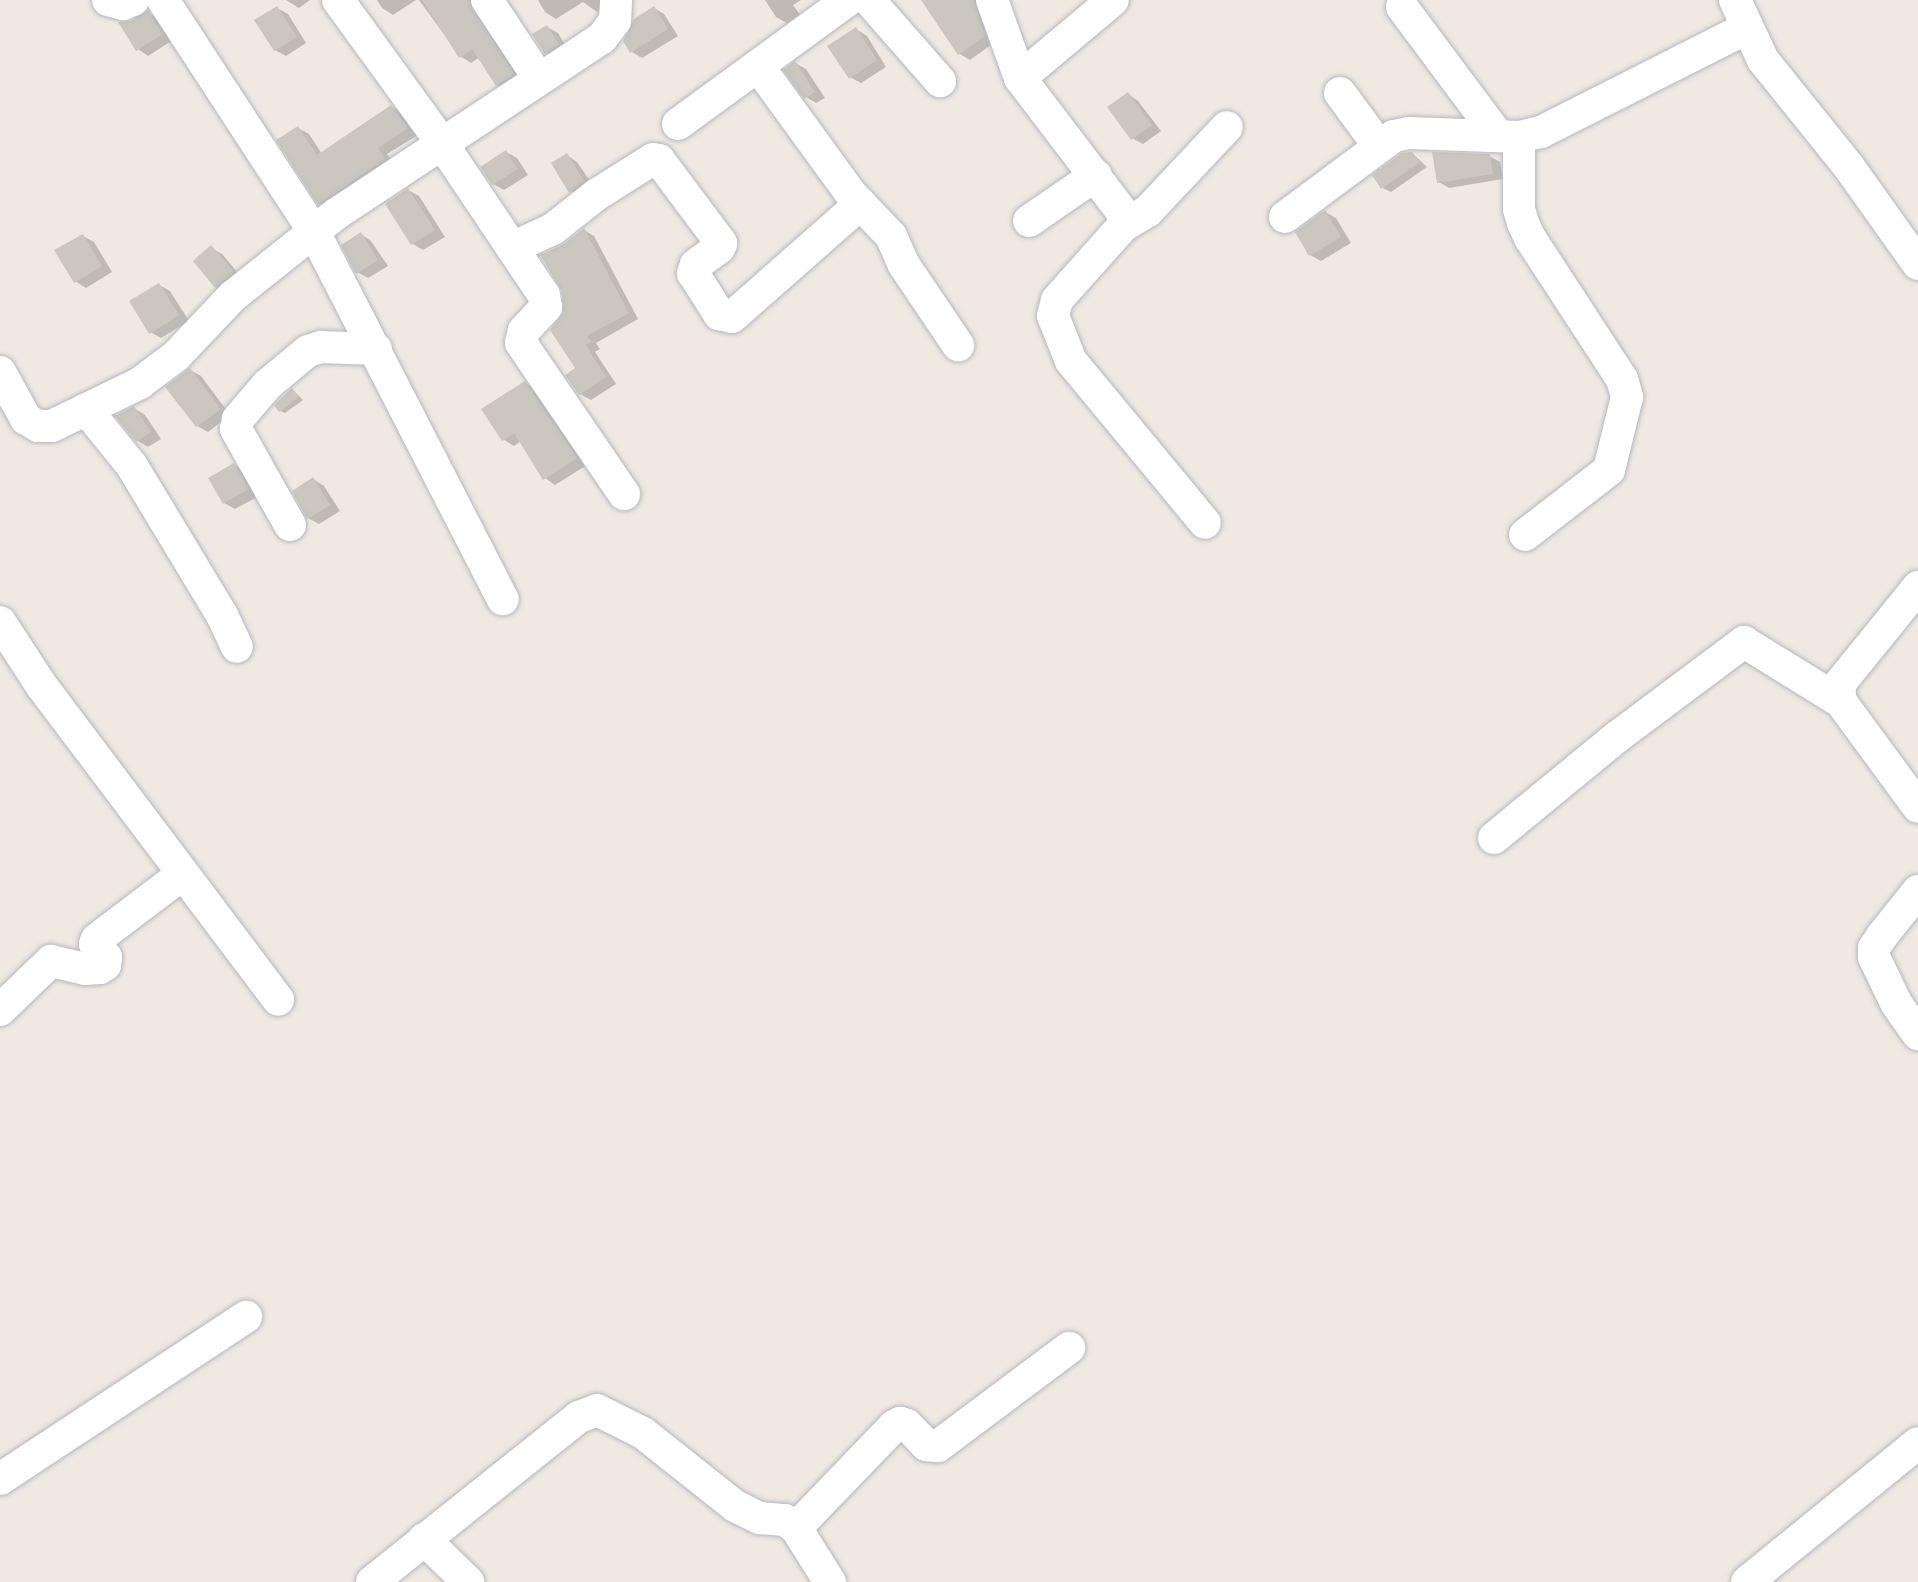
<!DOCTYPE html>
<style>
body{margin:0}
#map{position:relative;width:1918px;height:1582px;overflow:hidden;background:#efe9e1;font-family:"PT Sans Narrow",sans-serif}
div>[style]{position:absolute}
.shadow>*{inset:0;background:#0003}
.building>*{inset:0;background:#cbc7bf}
.roads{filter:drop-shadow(0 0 2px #b4b7c1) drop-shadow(0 0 2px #b4b7c1)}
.minor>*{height:32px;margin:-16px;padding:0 16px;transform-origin:16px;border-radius:16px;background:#fff}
span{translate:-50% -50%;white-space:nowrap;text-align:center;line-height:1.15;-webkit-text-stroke:6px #fff;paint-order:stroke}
</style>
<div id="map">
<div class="shadow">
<i style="clip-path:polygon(286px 0,310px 0,299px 8px)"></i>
<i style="clip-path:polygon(377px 0,416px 0,393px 15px,382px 8px)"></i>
<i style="clip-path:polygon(419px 0,476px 0,524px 81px,508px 91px,497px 85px,480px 57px,471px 63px,460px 56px)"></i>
<i style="clip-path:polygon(538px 0,607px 0,608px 4px,597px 12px,583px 2px,556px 19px,545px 12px)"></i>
<i style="clip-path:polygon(765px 0,801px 0,793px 5px,800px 15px,787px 23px,776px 17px)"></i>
<i style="clip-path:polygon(923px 0,981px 0,995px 42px,970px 60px,960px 54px)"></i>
<i style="clip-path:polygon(277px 8px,288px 14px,306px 43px,286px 56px,275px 50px)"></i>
<i style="clip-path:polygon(654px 8px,664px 14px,678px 36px,642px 58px,632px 52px)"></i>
<i style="clip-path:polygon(148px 13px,159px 19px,173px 40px,148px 56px,138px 49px,130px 23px)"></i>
<i style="clip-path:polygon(547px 27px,558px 33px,569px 51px,557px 59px,546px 53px)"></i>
<i style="clip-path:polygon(856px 29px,867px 36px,886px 67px,861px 83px,850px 77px)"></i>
<i style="clip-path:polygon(795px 63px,806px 69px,825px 98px,816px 103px,806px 97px)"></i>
<i style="clip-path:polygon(1128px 94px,1138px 101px,1161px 131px,1143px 144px,1132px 138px)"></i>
<i style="clip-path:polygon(392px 107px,402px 113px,418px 135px,387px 154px,395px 166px,330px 210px,319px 203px,298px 128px,309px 134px,322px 154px)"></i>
<i style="clip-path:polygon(506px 152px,517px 158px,528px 175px,504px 190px,493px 184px)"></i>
<i style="clip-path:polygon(1412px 153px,1427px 167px,1391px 192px,1383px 188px)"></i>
<i style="clip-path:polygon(567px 155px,577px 162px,594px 187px,581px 197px,571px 191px)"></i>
<i style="clip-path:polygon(1489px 156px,1500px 162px,1503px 179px,1449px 188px,1439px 182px)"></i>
<i style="clip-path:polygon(408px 190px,419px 196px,445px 237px,423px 250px,413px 244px)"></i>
<i style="clip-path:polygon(1325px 212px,1336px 218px,1351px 243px,1321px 261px,1310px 255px)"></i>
<i style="clip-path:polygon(584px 230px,594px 236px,638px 319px,596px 343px,600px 349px,595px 352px,616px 384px,591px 400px,580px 394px,565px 313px,565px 245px)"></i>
<i style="clip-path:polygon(361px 234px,371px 241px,388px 266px,368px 278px,357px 272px)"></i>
<i style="clip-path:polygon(83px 236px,94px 242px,112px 272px,86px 288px,75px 281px)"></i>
<i style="clip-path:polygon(211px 248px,222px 254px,243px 279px,227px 293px,216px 287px)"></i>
<i style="clip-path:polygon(159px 285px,170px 291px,189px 321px,161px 338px,150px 332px)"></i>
<i style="clip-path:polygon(190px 370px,201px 376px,230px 415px,208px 432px,197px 426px)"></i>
<i style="clip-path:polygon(525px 383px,536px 389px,587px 465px,555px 485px,545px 478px,521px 441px,514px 446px,503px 439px)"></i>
<i style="clip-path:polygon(293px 390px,303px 400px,285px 413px,280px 411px)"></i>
<i style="clip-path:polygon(134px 408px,145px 415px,161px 439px,148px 447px,138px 441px)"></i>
<i style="clip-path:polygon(234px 465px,245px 471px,259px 496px,235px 509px,224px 503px)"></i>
<i style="clip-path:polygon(313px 479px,324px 486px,340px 511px,319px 524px,308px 518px)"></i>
</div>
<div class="building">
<i style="clip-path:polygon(422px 0,468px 0,514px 74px,496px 86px,472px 49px,459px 58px)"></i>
<i style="clip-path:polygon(921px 0,974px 0,985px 36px,958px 55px)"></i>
<i style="clip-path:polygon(277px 6px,297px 37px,274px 51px,254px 20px)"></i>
<i style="clip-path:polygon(654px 6px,668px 29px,630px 53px,623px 41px,634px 19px)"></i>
<i style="clip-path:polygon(148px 10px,163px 34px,136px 51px,118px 22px,130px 21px)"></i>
<i style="clip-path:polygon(547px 25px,559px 44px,545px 54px,532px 34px)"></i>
<i style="clip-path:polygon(856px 27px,877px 60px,849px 79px,827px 46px)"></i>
<i style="clip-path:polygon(795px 61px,815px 92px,804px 99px,783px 70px)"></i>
<i style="clip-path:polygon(1128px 92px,1152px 125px,1131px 140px,1107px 107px)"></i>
<i style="clip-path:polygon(391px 105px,408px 128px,378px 148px,385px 159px,318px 205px,276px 140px,298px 126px,317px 155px)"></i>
<i style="clip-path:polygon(506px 150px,518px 169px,492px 185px,480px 167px)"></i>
<i style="clip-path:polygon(1412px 152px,1420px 162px,1381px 189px,1372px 175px,1402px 153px)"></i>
<i style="clip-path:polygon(1432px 152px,1490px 154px,1493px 174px,1437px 183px)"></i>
<i style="clip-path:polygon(567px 153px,584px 181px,569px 193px,551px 163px)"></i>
<i style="clip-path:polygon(408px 188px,435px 230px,411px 245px,385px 204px)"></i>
<i style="clip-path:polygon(1325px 210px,1341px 237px,1309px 256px,1295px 232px)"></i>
<i style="clip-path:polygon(584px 228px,629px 313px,587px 336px,591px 342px,586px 345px,606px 377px,579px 395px,565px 375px,575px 368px,550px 330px,563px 313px,562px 291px,540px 255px,564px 244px)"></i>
<i style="clip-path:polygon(361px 232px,378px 260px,356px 274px,341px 245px)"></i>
<i style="clip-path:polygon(83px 234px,102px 266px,74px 283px,54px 250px)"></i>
<i style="clip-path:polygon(211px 245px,234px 272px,215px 288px,193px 261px)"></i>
<i style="clip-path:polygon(159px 283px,179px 315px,149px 334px,129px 301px)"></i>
<i style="clip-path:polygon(190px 368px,221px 409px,196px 427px,165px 387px)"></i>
<i style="clip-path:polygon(525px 381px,577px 458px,543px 480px,514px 433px,502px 441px,481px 409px)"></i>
<i style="clip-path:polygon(292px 388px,299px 397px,279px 412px,274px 405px)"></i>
<i style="clip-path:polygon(134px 406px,151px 432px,136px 442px,115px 416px)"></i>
<i style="clip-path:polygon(234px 463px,249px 489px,223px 504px,208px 478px)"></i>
<i style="clip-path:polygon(313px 477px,330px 505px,307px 519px,292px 491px)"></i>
</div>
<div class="roads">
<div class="minor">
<i style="left:108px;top:0;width:16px;rotate:15deg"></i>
<i style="left:123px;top:4px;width:11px;rotate:-22deg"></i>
<i style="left:163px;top:0;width:277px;rotate:56.9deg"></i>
<i style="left:314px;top:232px;width:413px;rotate:62.8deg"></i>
<i style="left:338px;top:0;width:175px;rotate:54deg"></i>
<i style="left:441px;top:142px;width:184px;rotate:56.1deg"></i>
<i style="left:544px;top:295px;width:12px;rotate:81deg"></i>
<i style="left:546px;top:307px;width:33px;rotate:133deg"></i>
<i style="left:524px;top:331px;width:12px;rotate:104deg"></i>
<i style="left:521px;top:343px;width:183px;rotate:55.7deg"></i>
<i style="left:487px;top:0;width:92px;rotate:56.5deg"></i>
<i style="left:869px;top:0;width:108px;rotate:48.8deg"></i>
<i style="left:992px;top:0;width:83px;rotate:70.3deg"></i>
<i style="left:1020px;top:78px;width:170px;rotate:52.7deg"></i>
<i style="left:1123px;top:213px;width:13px;rotate:90deg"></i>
<i style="left:1123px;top:226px;width:99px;rotate:131.7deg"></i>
<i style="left:1057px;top:300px;width:16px;rotate:104deg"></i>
<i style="left:1053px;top:316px;width:48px;rotate:68.2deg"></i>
<i style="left:1071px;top:361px;width:210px;rotate:50.4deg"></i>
<i style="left:1735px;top:0;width:66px;rotate:65deg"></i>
<i style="left:1763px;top:60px;width:137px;rotate:51.2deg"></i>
<i style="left:1849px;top:167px;width:119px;rotate:54.6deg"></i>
<i style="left:1402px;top:7px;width:161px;rotate:53.3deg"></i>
<i style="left:758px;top:66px;width:158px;rotate:54deg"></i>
<i style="left:851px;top:194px;width:58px;rotate:46.4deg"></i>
<i style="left:891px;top:236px;width:32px;rotate:66deg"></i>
<i style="left:904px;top:265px;width:97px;rotate:56deg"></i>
<i style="left:1020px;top:78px;width:121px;rotate:-40deg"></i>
<i style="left:1340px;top:93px;width:66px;rotate:53.7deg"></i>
<i style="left:678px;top:124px;width:210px;rotate:-36.1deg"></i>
<i style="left:1519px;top:137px;width:72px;rotate:90deg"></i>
<i style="left:1519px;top:209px;width:15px;rotate:74deg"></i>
<i style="left:1523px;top:223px;width:17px;rotate:65deg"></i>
<i style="left:1530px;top:238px;width:168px;rotate:56.9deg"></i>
<i style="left:1622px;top:379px;width:19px;rotate:74deg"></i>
<i style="left:1627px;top:397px;width:75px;rotate:103.9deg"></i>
<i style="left:1609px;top:470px;width:106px;rotate:142.3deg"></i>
<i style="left:1285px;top:217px;width:136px;rotate:-36.6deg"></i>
<i style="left:1394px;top:136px;width:15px;rotate:-11deg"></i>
<i style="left:1409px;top:133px;width:110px;rotate:2.1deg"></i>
<i style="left:1519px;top:137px;width:23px;rotate:-13deg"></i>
<i style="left:1541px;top:132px;width:231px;rotate:-26.8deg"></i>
<i style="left:1029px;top:221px;width:81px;rotate:-34.5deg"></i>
<i style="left:1123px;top:226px;width:29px;rotate:-31deg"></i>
<i style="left:1148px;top:211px;width:115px;rotate:-46.8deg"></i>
<i style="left:512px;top:248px;width:45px;rotate:-24.9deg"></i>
<i style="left:553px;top:229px;width:55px;rotate:-38.3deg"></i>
<i style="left:596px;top:195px;width:67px;rotate:-32.3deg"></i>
<i style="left:653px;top:159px;width:6px;rotate:9deg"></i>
<i style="left:659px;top:160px;width:104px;rotate:53.2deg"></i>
<i style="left:721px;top:243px;width:5px;rotate:112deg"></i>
<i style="left:719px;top:248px;width:29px;rotate:144deg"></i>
<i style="left:696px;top:265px;width:9px;rotate:111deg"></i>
<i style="left:693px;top:273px;width:49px;rotate:57.6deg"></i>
<i style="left:719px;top:314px;width:13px;rotate:13deg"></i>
<i style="left:732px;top:317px;width:171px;rotate:-41.4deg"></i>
<i style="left:0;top:372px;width:54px;rotate:61deg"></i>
<i style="left:26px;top:419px;width:14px;rotate:30deg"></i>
<i style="left:38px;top:426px;width:14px"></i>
<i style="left:52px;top:426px;width:98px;rotate:-26deg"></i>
<i style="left:140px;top:383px;width:45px;rotate:-36.9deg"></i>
<i style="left:176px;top:356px;width:83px;rotate:-46.5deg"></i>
<i style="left:233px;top:296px;width:132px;rotate:-38.5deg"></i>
<i style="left:336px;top:214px;width:319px;rotate:-33.5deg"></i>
<i style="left:602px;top:38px;width:21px;rotate:-53deg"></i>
<i style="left:615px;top:21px;width:21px;rotate:-87deg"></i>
<i style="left:86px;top:409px;width:73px;rotate:51.1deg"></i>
<i style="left:132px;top:466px;width:174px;rotate:58.9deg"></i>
<i style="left:222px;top:615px;width:35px;rotate:65deg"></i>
<i style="left:290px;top:525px;width:110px;rotate:-119.4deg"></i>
<i style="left:236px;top:429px;width:10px;rotate:-79deg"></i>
<i style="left:238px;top:419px;width:45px;rotate:-49.5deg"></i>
<i style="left:267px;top:385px;width:53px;rotate:-39.7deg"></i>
<i style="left:308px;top:351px;width:14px;rotate:-17deg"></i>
<i style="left:321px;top:347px;width:55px;rotate:2.1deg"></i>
<i style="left:1918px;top:587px;width:121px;rotate:129deg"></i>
<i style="left:1842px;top:681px;width:9px;rotate:111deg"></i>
<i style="left:1839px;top:689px;width:13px;rotate:81deg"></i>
<i style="left:1841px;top:702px;width:130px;rotate:53.7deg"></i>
<i style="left:0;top:622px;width:75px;rotate:56.9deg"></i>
<i style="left:41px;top:685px;width:394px;rotate:53deg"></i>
<i style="left:1494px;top:838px;width:159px;rotate:-39.4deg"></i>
<i style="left:1617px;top:737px;width:159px;rotate:-36.8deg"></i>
<i style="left:1744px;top:642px;width:114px;rotate:31.7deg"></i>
<i style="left:1918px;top:891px;width:58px;rotate:128.7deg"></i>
<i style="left:1882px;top:936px;width:14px;rotate:124deg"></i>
<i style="left:1874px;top:948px;width:9px;rotate:90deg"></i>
<i style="left:1874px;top:957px;width:51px;rotate:64.4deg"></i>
<i style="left:1896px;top:1003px;width:38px;rotate:55deg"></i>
<i style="left:0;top:1010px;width:71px;rotate:-43.9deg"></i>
<i style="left:51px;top:961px;width:35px;rotate:13deg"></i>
<i style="left:85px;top:969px;width:15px;rotate:-4deg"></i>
<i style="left:100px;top:968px;width:6px;rotate:-31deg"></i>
<i style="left:105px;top:965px;width:8px;rotate:-83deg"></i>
<i style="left:106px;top:957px;width:17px;rotate:-130deg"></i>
<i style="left:95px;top:944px;width:5px;rotate:-68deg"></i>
<i style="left:97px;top:939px;width:108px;rotate:-37.1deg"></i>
<i style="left:0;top:1479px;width:295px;rotate:-33.4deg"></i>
<i style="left:796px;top:1528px;width:141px;rotate:-46.1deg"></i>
<i style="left:894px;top:1426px;width:7px;rotate:-27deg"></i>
<i style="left:900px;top:1423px;width:7px;rotate:16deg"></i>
<i style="left:907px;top:1425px;width:28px;rotate:46deg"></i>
<i style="left:926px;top:1445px;width:12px;rotate:5deg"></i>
<i style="left:938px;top:1446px;width:164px;rotate:-36.8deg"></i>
<i style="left:424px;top:1539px;width:62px;rotate:44.3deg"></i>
<i style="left:372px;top:1582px;width:265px;rotate:-38.6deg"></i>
<i style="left:579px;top:1417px;width:19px;rotate:-21deg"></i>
<i style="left:597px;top:1410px;width:51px;rotate:26.6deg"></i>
<i style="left:643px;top:1433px;width:117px;rotate:38.4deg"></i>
<i style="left:735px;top:1506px;width:28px;rotate:26deg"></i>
<i style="left:760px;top:1518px;width:25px;rotate:5deg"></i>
<i style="left:785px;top:1520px;width:14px;rotate:36deg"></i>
<i style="left:796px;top:1528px;width:64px;rotate:57.8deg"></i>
<i style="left:1747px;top:1582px;width:220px;rotate:-39.1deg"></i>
</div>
</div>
</div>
